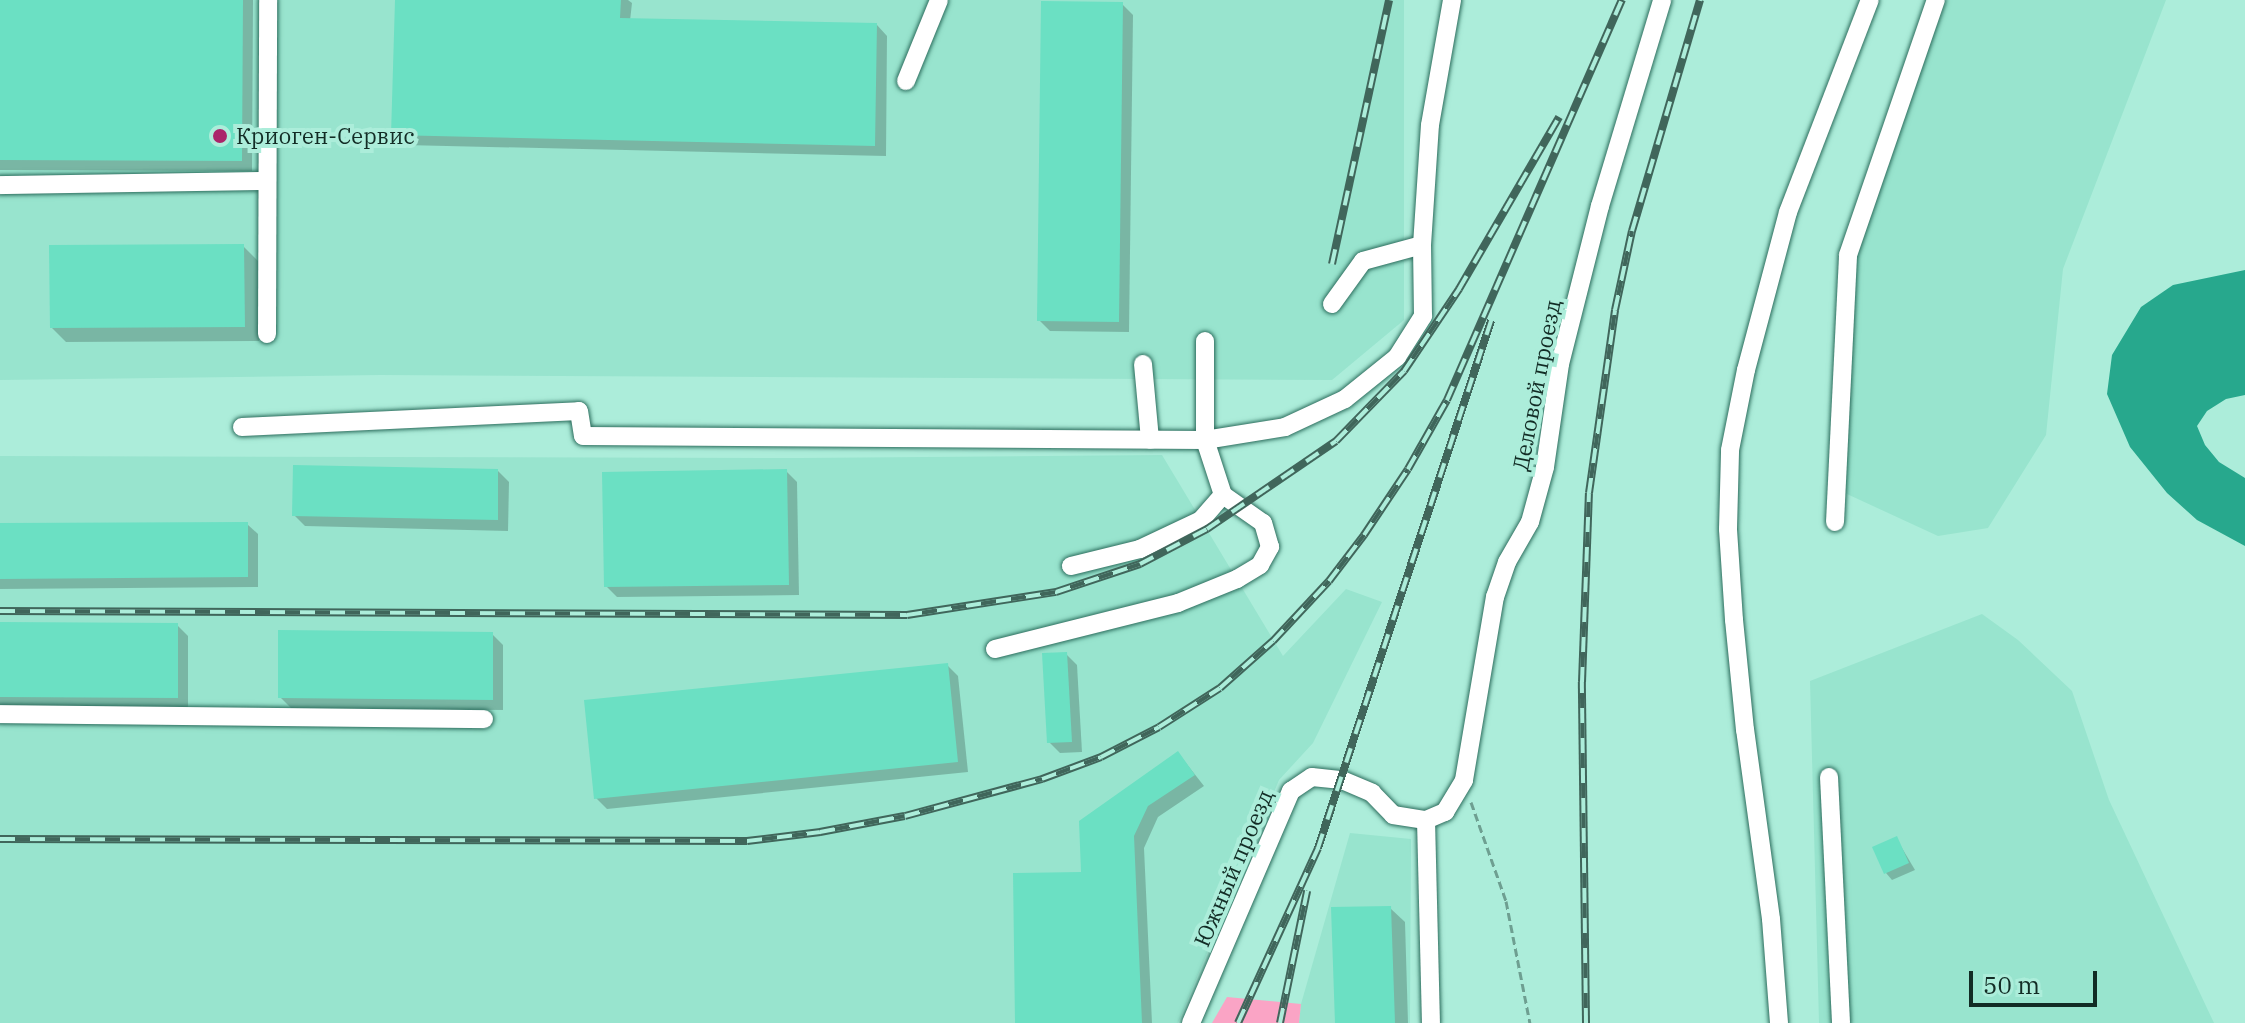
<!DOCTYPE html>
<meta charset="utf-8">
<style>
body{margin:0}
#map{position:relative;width:2245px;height:1023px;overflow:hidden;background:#acedda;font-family:"IBM Plex Serif",serif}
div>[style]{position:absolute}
.built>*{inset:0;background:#98e4ce}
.green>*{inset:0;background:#faa4c5}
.water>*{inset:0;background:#27a88d}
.shadow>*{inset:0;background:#0003}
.building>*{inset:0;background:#6be0c3}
.path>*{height:3px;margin-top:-1.5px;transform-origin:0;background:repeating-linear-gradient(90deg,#6e9f91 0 8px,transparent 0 12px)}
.roads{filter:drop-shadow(0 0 2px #2c6d5d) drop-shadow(0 0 2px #2c6d5d)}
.minor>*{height:18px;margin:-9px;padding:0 9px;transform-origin:9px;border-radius:9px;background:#fff}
.rail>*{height:8px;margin-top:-4px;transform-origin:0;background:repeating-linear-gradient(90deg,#acedda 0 15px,#40665b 0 30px);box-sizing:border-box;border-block:2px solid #40665b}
.dots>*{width:22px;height:22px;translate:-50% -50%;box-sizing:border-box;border:4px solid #acedda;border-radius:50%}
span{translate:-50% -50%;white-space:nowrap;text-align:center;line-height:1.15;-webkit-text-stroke:8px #acedda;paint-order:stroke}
.poi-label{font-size:22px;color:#122c25}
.left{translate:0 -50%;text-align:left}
.street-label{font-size:22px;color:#122c25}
.scale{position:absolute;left:1969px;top:971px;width:128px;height:36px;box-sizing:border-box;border:4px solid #122c25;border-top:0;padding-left:10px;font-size:24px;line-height:28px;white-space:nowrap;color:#122c25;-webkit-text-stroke:6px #acedda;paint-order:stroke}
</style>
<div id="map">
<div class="built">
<i style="clip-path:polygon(0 0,1404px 0,1404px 320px,1332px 380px,380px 375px,0 380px)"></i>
<i style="clip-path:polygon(1947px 0,2166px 0,2063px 269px,2046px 435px,1988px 528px,1938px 536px,1834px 488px,1836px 351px,1863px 217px)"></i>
<i style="clip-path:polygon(1162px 455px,1283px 656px,1346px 589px,1382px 602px,1313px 743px,1279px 780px,1178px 1023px,0 1023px,0 456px,800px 458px)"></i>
<i style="clip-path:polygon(1982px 614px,2018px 640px,2072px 691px,2109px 800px,2214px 1023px,1819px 1023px,1810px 681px)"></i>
<i style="clip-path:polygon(1350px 833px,1411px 839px,1410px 1023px,1299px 1023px,1301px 1004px)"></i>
</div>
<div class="green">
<i style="clip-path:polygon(1227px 997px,1301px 1004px,1299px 1023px,1212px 1023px)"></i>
</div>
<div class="water">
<i style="clip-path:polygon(2245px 270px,2245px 395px,2226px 399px,2207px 411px,2197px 426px,2205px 445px,2219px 462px,2245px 478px,2245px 546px,2197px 520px,2167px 493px,2130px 447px,2107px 394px,2112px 355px,2141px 307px,2173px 285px)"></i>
</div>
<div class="shadow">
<i style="clip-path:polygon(0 0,253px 0,252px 171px,0 170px)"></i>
<i style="clip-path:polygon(397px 0,628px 0,632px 3px,630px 21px,877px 25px,887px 36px,886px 156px,404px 145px,393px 134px)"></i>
<i style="clip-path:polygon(1122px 4px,1133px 15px,1129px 332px,1050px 331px,1039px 320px)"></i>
<i style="clip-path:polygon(243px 246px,258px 261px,259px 341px,66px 342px,52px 328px)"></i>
<i style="clip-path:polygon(498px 471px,509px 482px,508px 531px,305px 526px,294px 515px)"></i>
<i style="clip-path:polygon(786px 471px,797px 482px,799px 595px,617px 597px,606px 586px)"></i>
<i style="clip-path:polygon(247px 524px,258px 534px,258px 587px,0 589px,0 525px)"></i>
<i style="clip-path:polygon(0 624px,177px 625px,188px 636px,188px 708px,0 708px)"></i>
<i style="clip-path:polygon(492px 634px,503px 645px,503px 710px,291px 708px,280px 697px)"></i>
<i style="clip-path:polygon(1066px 654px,1077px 665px,1082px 752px,1060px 753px,1049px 742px)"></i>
<i style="clip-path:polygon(947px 665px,958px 676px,968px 772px,607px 809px,596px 798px)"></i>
<i style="clip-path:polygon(1178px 753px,1204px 786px,1158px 817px,1144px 848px,1152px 1023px,1017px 1023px,1083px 874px)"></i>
<i style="clip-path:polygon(1896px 838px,1915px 870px,1892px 880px,1886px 873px)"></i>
<i style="clip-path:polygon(1390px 908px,1405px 922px,1408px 1023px,1337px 1023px)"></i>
</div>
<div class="building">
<i style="clip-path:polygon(0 0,243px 0,242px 161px,0 160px)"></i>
<i style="clip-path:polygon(395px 0,621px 0,620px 18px,877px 23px,875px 146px,391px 135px)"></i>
<i style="clip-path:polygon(1041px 1px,1123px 2px,1119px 322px,1037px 321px)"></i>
<i style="clip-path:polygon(244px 244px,245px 327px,50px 328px,49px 245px)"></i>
<i style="clip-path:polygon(293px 465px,498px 469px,498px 520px,292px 516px)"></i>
<i style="clip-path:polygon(787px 469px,789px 585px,604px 587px,602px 472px)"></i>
<i style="clip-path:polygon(248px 522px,248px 577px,0 579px,0 523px)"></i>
<i style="clip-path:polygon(0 622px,178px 623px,178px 698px,0 697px)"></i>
<i style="clip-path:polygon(278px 630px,493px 632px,493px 700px,278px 698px)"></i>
<i style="clip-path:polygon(1067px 652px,1072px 742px,1047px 743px,1042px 653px)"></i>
<i style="clip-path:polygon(948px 663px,958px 762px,594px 799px,584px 700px)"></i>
<i style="clip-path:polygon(1178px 751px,1195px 775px,1148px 806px,1134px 836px,1142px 1023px,1015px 1023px,1013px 873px,1081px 872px,1079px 821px)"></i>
<i style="clip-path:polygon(1897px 836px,1909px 863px,1884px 874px,1872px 847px)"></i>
<i style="clip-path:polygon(1391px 906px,1395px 1023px,1335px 1023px,1331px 907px)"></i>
</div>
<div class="path">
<i style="left:1471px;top:802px;width:105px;rotate:70.5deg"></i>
<i style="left:1506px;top:901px;width:124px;rotate:78.9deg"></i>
</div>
<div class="roads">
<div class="minor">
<i style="left:906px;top:81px;width:87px;rotate:-67.8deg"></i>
<i style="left:0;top:185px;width:267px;rotate:-0.9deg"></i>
<i style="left:1332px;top:304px;width:53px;rotate:-54.2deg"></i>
<i style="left:1363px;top:261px;width:61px;rotate:-15.2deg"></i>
<i style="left:267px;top:334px;width:334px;rotate:-89.8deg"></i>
<i style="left:1143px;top:364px;width:76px;rotate:84.7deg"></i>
<i style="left:242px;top:427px;width:337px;rotate:-2.7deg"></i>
<i style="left:579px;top:411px;width:25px;rotate:81deg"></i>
<i style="left:583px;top:436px;width:622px;rotate:0.37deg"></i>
<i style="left:1205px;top:440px;width:81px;rotate:-9.2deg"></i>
<i style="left:1285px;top:427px;width:66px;rotate:-25deg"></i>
<i style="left:1345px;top:399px;width:67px;rotate:-38.9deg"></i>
<i style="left:1397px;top:357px;width:49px;rotate:-57.6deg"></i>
<i style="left:1423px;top:316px;width:71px;rotate:-90.8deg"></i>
<i style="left:1422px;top:245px;width:120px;rotate:-86.2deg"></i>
<i style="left:1430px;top:125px;width:127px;rotate:-80deg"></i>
<i style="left:1835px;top:522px;width:267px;rotate:-87.2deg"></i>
<i style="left:1848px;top:255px;width:270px;rotate:-71deg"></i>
<i style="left:1071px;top:566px;width:71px;rotate:-13.8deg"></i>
<i style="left:1140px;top:549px;width:68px;rotate:-25.4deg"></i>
<i style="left:1201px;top:520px;width:33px;rotate:-49deg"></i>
<i style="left:995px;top:649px;width:189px;rotate:-14.1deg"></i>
<i style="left:1178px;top:603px;width:64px;rotate:-22.1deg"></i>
<i style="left:1237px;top:579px;width:27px;rotate:-31deg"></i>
<i style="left:1260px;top:565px;width:21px;rotate:-61deg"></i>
<i style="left:1270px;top:547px;width:25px;rotate:-106deg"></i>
<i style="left:1263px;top:523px;width:49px;rotate:-145deg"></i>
<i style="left:1223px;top:495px;width:58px;rotate:-108.1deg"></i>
<i style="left:1205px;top:440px;width:99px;rotate:-90deg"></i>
<i style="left:0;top:714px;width:484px;rotate:0.6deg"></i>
<i style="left:1829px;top:777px;width:246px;rotate:87.2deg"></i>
<i style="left:1426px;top:820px;width:203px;rotate:88.6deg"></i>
<i style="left:1191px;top:1023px;width:253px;rotate:-66.7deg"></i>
<i style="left:1291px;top:791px;width:25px;rotate:-34deg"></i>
<i style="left:1312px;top:777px;width:30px;rotate:6deg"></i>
<i style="left:1342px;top:780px;width:33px;rotate:23deg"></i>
<i style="left:1372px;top:793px;width:30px;rotate:46deg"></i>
<i style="left:1393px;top:815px;width:33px;rotate:9deg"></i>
<i style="left:1426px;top:820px;width:21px;rotate:-23deg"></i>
<i style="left:1445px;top:812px;width:37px;rotate:-59deg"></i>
<i style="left:1464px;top:780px;width:186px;rotate:-80.4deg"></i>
<i style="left:1495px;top:597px;width:37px;rotate:-71deg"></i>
<i style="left:1507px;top:562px;width:46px;rotate:-60.1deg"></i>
<i style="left:1530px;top:522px;width:57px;rotate:-74.7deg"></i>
<i style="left:1545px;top:467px;width:104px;rotate:-81.7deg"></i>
<i style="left:1560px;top:364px;width:163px;rotate:-75.8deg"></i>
<i style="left:1600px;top:206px;width:215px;rotate:-73.2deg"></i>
<i style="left:1779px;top:1023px;width:104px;rotate:-94.4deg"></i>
<i style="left:1771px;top:919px;width:191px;rotate:-97.8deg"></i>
<i style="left:1745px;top:730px;width:111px;rotate:-95.7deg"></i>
<i style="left:1734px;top:620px;width:91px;rotate:-93.8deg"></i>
<i style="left:1728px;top:529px;width:79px;rotate:-88.5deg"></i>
<i style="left:1730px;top:450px;width:82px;rotate:-78.7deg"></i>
<i style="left:1746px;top:370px;width:163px;rotate:-75.1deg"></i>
<i style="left:1788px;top:212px;width:227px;rotate:-68.9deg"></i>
</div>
</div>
<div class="rail">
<i style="left:1332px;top:264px;width:270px;rotate:-77.8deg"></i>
<i style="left:0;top:611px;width:907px;rotate:0.25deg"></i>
<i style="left:907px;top:615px;width:151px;rotate:-8.8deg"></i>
<i style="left:1056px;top:592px;width:89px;rotate:-18.4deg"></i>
<i style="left:1140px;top:564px;width:76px;rotate:-27.6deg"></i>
<i style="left:1207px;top:529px;width:156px;rotate:-34.3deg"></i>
<i style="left:1336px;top:441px;width:98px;rotate:-45.8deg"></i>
<i style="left:1404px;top:371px;width:99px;rotate:-56.1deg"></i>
<i style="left:1459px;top:289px;width:199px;rotate:-59.8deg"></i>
<i style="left:0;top:839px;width:747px;rotate:0.15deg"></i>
<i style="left:747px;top:841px;width:74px;rotate:-7deg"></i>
<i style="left:820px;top:832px;width:86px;rotate:-10.7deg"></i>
<i style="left:905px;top:816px;width:142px;rotate:-15.1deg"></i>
<i style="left:1042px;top:779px;width:63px;rotate:-20.4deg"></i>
<i style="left:1101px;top:757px;width:65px;rotate:-27.3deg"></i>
<i style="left:1159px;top:727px;width:72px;rotate:-32.6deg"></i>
<i style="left:1220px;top:688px;width:71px;rotate:-41.6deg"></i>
<i style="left:1273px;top:641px;width:82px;rotate:-47deg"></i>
<i style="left:1329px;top:581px;width:58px;rotate:-52.7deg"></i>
<i style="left:1364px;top:535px;width:79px;rotate:-56.3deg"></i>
<i style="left:1408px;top:469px;width:79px;rotate:-60.5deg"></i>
<i style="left:1447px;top:400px;width:437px;rotate:-66.4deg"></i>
<i style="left:1238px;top:1023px;width:192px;rotate:-65.4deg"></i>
<i style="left:1318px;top:848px;width:555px;rotate:-71.83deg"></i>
<i style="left:1280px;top:1023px;width:135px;rotate:-78.4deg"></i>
<i style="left:1586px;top:1023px;width:341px;rotate:-90.7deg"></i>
<i style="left:1582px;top:682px;width:189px;rotate:-87.9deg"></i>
<i style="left:1589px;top:493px;width:185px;rotate:-81.9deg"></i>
<i style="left:1615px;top:310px;width:81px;rotate:-77.9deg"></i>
<i style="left:1632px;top:231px;width:241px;rotate:-73.6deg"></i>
</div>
<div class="dots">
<i style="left:220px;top:136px;background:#ab246a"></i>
</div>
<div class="poi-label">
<span class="left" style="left:236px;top:136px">Криоген-Сервис</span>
</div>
<div class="street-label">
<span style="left:1536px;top:385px;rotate:-79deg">Деловой проезд</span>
<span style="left:1233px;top:868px;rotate:-67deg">Южный проезд</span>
</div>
<div class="scale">50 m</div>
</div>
